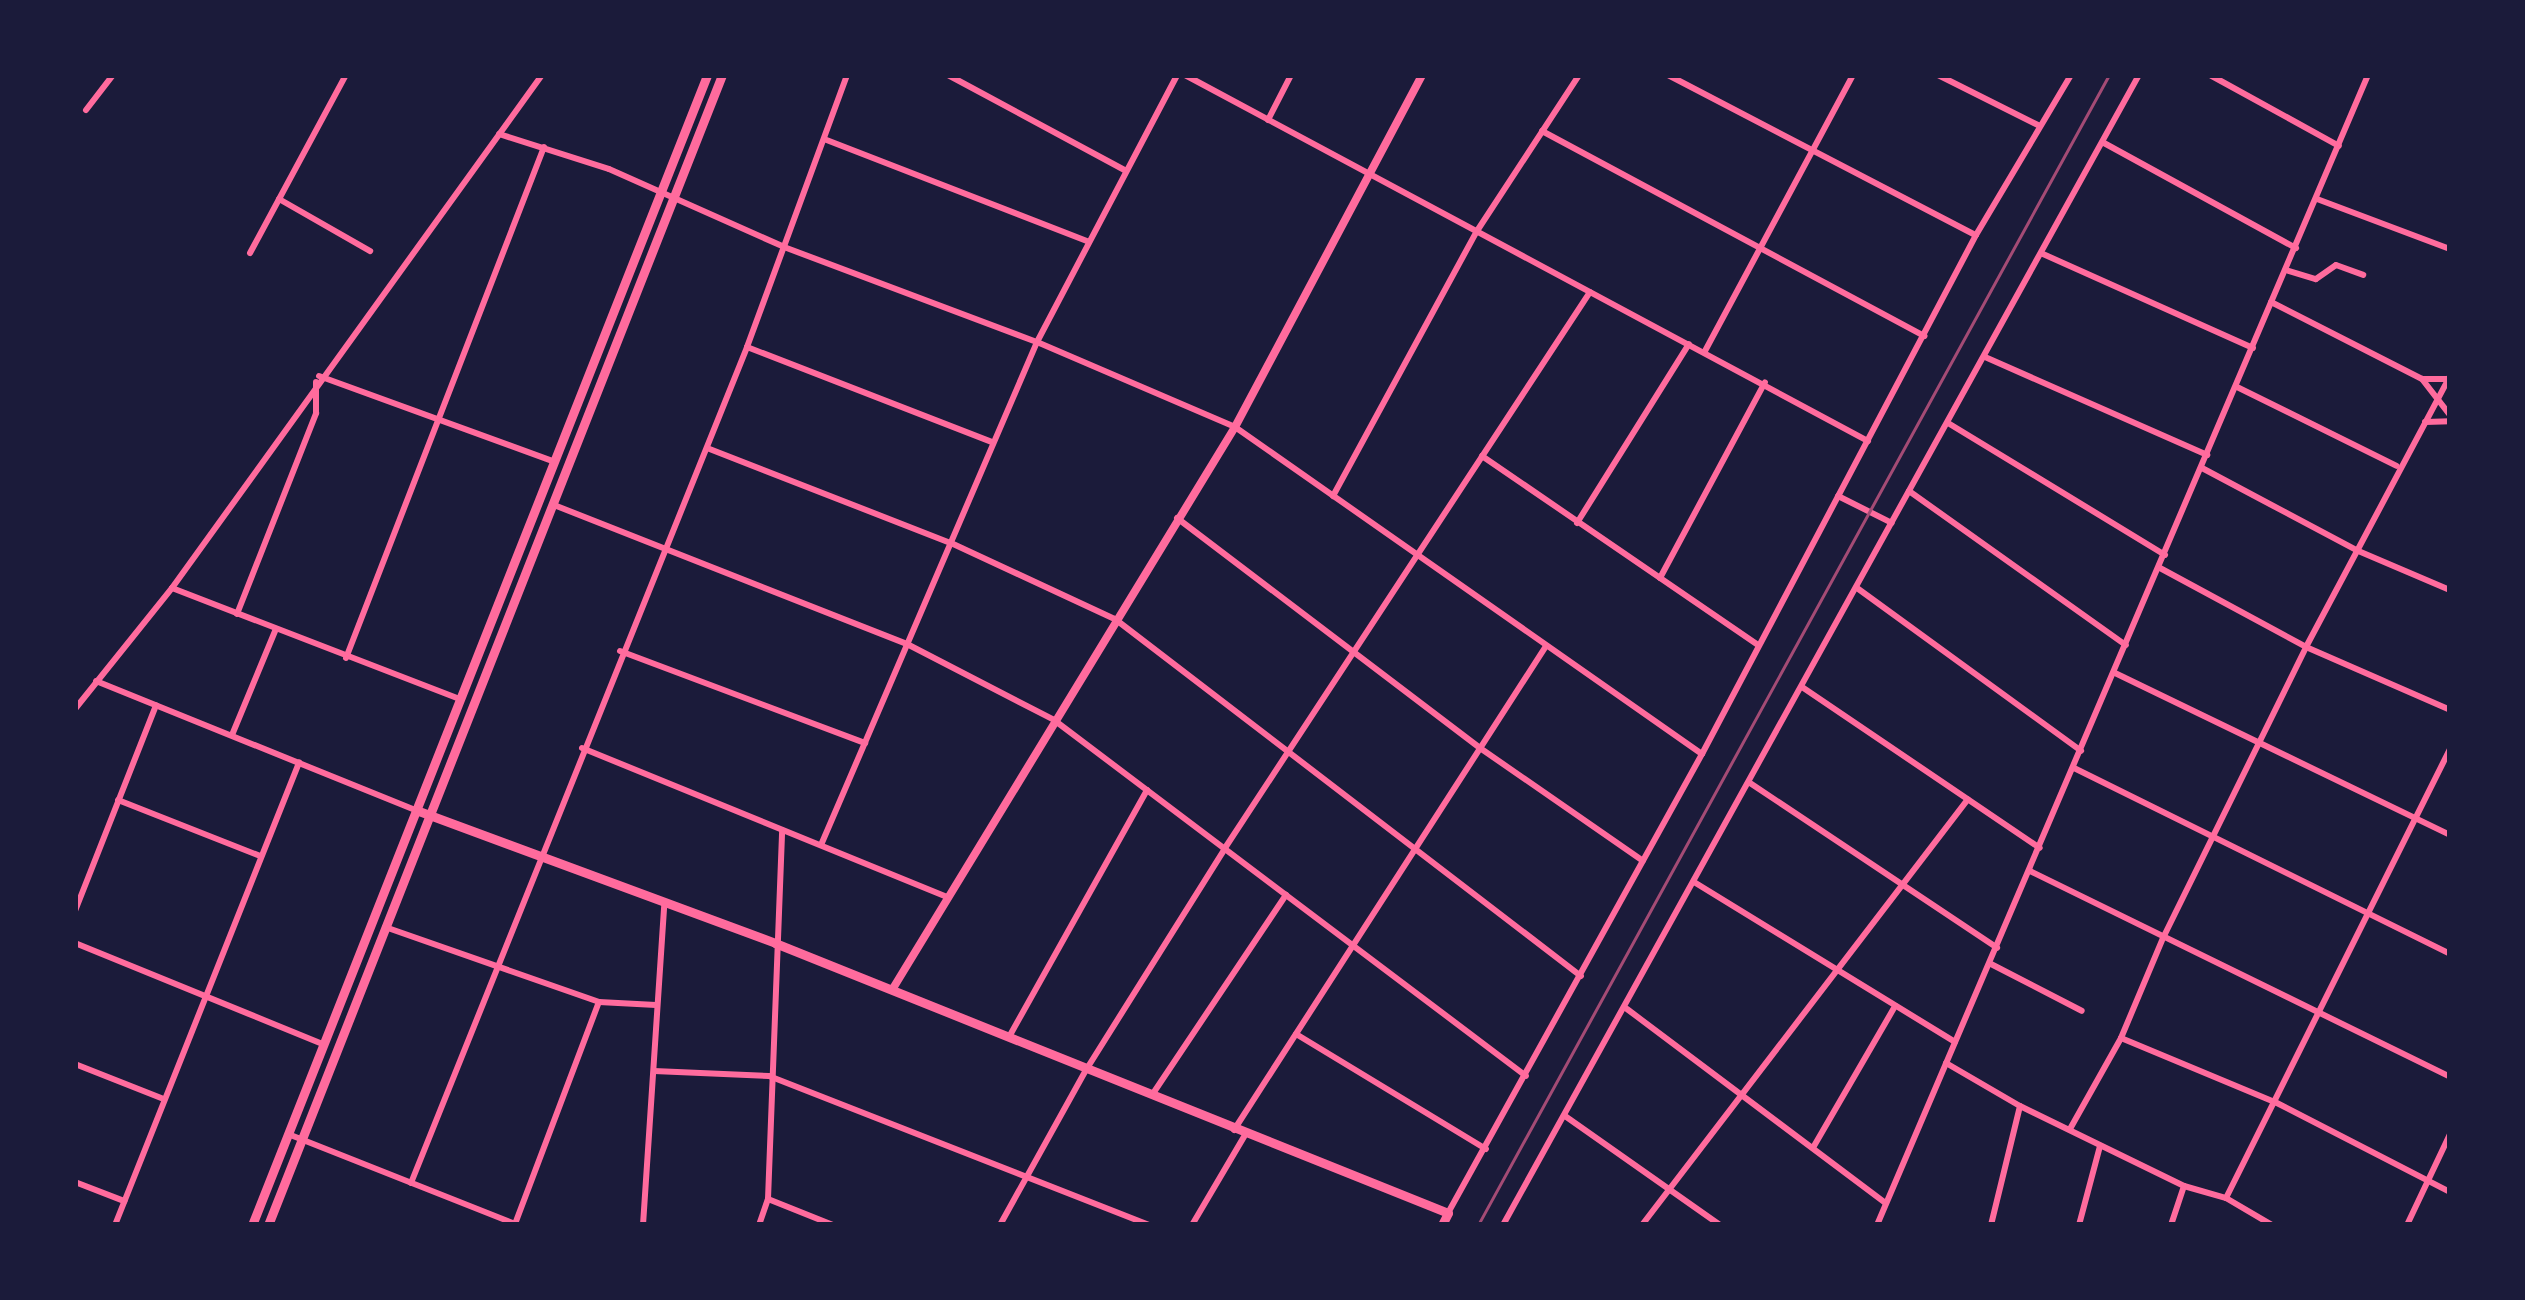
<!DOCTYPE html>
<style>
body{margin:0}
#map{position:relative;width:2525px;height:1300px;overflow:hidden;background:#1b1b3a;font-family:Cabin,sans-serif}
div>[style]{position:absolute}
.minor>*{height:6px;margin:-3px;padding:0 3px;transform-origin:3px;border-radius:3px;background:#ff6b9d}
.tertiary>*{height:8px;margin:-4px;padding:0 4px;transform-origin:4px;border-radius:4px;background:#ff6b9d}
.secondary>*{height:9px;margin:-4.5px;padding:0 4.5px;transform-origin:4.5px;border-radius:4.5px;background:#ff6b9d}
.rail>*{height:2.5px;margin:-1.25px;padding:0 1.25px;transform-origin:1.25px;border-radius:1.25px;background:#a44b75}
span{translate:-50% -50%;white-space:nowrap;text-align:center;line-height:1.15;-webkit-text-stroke:8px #1b1b3a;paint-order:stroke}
.frame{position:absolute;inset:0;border:78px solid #1b1b3a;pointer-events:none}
</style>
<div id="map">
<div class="minor">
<i style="left:948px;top:75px;width:202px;rotate:28.3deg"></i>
<i style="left:1185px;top:75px;width:775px;rotate:28.19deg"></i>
<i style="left:1668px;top:75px;width:347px;rotate:27.5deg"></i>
<i style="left:1938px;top:75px;width:114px;rotate:26.6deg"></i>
<i style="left:2210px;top:75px;width:147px;rotate:28.8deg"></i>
<i style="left:86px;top:110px;width:44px;rotate:-52.4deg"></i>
<i style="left:1268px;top:120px;width:51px;rotate:-62.9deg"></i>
<i style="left:1542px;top:131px;width:434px;rotate:28.2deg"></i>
<i style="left:499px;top:134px;width:115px;rotate:17.7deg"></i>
<i style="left:609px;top:169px;width:192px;rotate:24deg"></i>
<i style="left:784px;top:247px;width:270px;rotate:20.6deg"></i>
<i style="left:1037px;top:342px;width:215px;rotate:23.2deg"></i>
<i style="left:1235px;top:427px;width:570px;rotate:35deg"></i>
<i style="left:824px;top:139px;width:284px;rotate:21.2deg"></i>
<i style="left:2104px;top:143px;width:219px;rotate:28.7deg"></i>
<i style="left:279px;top:199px;width:105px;rotate:29.7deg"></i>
<i style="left:2317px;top:199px;width:142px;rotate:20.6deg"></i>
<i style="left:250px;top:253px;width:202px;rotate:-61.7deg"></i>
<i style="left:2043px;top:254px;width:230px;rotate:24.1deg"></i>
<i style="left:2286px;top:270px;width:31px;rotate:17deg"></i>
<i style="left:2316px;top:279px;width:24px;rotate:-35deg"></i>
<i style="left:2336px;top:265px;width:29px;rotate:20deg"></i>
<i style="left:2271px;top:302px;width:169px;rotate:27deg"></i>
<i style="left:2422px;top:379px;width:46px;rotate:52.1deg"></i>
<i style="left:747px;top:347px;width:263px;rotate:21.2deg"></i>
<i style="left:1705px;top:351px;width:313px;rotate:-61.8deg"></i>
<i style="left:1985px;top:357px;width:243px;rotate:23.8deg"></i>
<i style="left:319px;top:376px;width:251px;rotate:20deg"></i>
<i style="left:2423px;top:379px;width:27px"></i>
<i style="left:2237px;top:387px;width:178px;rotate:26.3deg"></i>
<i style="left:2425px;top:422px;width:25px;rotate:-2deg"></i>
<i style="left:1948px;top:423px;width:254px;rotate:31.3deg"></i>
<i style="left:707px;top:448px;width:262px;rotate:21.3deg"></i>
<i style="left:951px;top:543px;width:181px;rotate:24.9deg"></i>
<i style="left:1115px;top:619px;width:587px;rotate:37.46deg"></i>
<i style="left:1482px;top:456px;width:335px;rotate:34.4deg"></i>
<i style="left:2202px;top:468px;width:174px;rotate:28deg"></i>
<i style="left:2356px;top:550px;width:102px;rotate:23.1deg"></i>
<i style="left:1909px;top:491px;width:266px;rotate:35.4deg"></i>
<i style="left:1333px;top:496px;width:302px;rotate:-61.5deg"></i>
<i style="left:1477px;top:231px;width:186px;rotate:-56.8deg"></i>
<i style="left:1838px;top:496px;width:60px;rotate:26.6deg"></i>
<i style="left:554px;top:505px;width:379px;rotate:21.5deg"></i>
<i style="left:907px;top:644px;width:165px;rotate:27.3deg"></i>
<i style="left:1054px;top:720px;width:591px;rotate:37.02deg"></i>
<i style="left:1177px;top:518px;width:380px;rotate:37.2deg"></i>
<i style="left:1480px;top:748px;width:198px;rotate:34.7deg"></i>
<i style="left:1577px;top:523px;width:211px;rotate:-58deg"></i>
<i style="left:2160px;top:568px;width:166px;rotate:28.4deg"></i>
<i style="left:2306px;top:647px;width:157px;rotate:23.6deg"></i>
<i style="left:1660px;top:578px;width:222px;rotate:-61.8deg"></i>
<i style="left:172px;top:588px;width:309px;rotate:21.1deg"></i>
<i style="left:1857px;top:588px;width:277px;rotate:36deg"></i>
<i style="left:237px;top:614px;width:216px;rotate:-68.5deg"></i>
<i style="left:316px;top:413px;width:31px;rotate:-90deg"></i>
<i style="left:620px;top:651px;width:262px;rotate:20.6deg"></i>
<i style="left:346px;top:658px;width:548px;rotate:-68.82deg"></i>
<i style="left:2115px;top:673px;width:372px;rotate:25.8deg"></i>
<i style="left:96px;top:681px;width:345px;rotate:22deg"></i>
<i style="left:1802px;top:687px;width:287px;rotate:34.1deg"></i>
<i style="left:75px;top:709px;width:155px;rotate:-51.3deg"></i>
<i style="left:172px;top:588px;width:633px;rotate:-54.2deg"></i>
<i style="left:232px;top:735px;width:115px;rotate:-67.5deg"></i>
<i style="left:582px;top:748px;width:395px;rotate:22.2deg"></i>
<i style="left:2074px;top:768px;width:419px;rotate:26.3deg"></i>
<i style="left:1750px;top:783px;width:297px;rotate:33.7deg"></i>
<i style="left:118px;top:800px;width:153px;rotate:21.5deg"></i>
<i style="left:821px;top:845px;width:547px;rotate:-66.76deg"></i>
<i style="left:1037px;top:342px;width:301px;rotate:-62.3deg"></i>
<i style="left:2030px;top:871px;width:468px;rotate:26.1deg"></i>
<i style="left:1694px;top:882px;width:306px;rotate:31.5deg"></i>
<i style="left:75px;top:911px;width:221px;rotate:-68.5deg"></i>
<i style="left:385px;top:927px;width:227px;rotate:19.3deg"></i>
<i style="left:599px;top:1002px;width:57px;rotate:3deg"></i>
<i style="left:75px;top:943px;width:268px;rotate:22.2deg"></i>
<i style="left:1991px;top:964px;width:102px;rotate:27.3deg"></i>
<i style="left:1627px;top:1009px;width:323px;rotate:36.9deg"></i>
<i style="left:1296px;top:1034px;width:222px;rotate:31.2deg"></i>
<i style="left:1009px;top:1037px;width:283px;rotate:-60.8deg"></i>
<i style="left:2121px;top:1038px;width:167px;rotate:22.6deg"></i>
<i style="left:2275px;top:1102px;width:197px;rotate:27.2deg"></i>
<i style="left:1946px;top:1063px;width:86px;rotate:30.2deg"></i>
<i style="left:2020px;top:1106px;width:182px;rotate:26deg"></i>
<i style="left:2184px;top:1186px;width:44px;rotate:15.9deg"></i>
<i style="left:2226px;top:1198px;width:53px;rotate:30.4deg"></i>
<i style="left:75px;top:1064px;width:96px;rotate:21.5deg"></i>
<i style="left:654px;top:1071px;width:115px;rotate:2.5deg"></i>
<i style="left:769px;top:1076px;width:409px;rotate:21.4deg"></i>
<i style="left:1152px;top:1095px;width:241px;rotate:-56.2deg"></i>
<i style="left:1565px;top:1116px;width:189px;rotate:35.1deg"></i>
<i style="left:2070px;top:1129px;width:104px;rotate:-60.7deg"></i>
<i style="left:2121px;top:1038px;width:108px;rotate:-67.2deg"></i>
<i style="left:2163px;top:938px;width:324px;rotate:-63.8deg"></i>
<i style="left:2306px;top:647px;width:307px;rotate:-62deg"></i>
<i style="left:1234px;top:1130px;width:576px;rotate:-57.19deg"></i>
<i style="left:288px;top:1134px;width:247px;rotate:21.6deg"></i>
<i style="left:1814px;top:1146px;width:162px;rotate:-59.9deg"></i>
<i style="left:75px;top:1182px;width:53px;rotate:21.2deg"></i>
<i style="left:411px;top:1183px;width:901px;rotate:-68.1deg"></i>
<i style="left:747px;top:347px;width:290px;rotate:-69.8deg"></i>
<i style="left:2226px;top:1198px;width:502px;rotate:-63.49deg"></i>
<i style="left:768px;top:1199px;width:70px;rotate:21.8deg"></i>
<i style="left:1448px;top:1213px;width:525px;rotate:-61.04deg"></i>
<i style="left:1702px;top:754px;width:587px;rotate:-62.17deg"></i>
<i style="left:1976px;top:235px;width:186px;rotate:-59.3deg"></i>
<i style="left:515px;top:1224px;width:237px;rotate:-69.3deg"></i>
<i style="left:115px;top:1225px;width:498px;rotate:-68.3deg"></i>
<i style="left:643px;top:1225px;width:320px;rotate:-86.2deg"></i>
<i style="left:759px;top:1225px;width:28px;rotate:-71deg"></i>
<i style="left:768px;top:1199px;width:369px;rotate:-87.8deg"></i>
<i style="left:1000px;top:1225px;width:177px;rotate:-61deg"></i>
<i style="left:1086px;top:1070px;width:262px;rotate:-57.9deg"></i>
<i style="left:1225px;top:848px;width:665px;rotate:-56.72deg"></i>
<i style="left:1192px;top:1225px;width:104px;rotate:-59.5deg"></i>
<i style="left:1503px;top:1225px;width:1314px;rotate:-61.06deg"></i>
<i style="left:1642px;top:1225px;width:536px;rotate:-52.57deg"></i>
<i style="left:1877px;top:1225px;width:1250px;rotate:-66.88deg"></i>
<i style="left:1991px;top:1225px;width:122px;rotate:-76.3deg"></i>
<i style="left:2079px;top:1225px;width:82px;rotate:-75.1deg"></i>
<i style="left:2171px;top:1225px;width:41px;rotate:-71.6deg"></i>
<i style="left:2407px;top:1225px;width:101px;rotate:-64.7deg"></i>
</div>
<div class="tertiary">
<i style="left:892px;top:990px;width:659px;rotate:-58.65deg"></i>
<i style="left:1235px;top:427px;width:399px;rotate:-62deg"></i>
</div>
<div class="secondary">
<i style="left:416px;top:810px;width:383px;rotate:20.3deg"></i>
<i style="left:775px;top:943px;width:725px;rotate:21.86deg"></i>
<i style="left:1448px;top:1213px;width:13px;rotate:117deg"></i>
<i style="left:252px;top:1225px;width:1237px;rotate:-68.41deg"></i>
<i style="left:268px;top:1225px;width:1236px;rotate:-68.46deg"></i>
</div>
<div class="rail">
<i style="left:1478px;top:1225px;width:1312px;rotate:-61.25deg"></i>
</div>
<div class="frame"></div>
</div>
